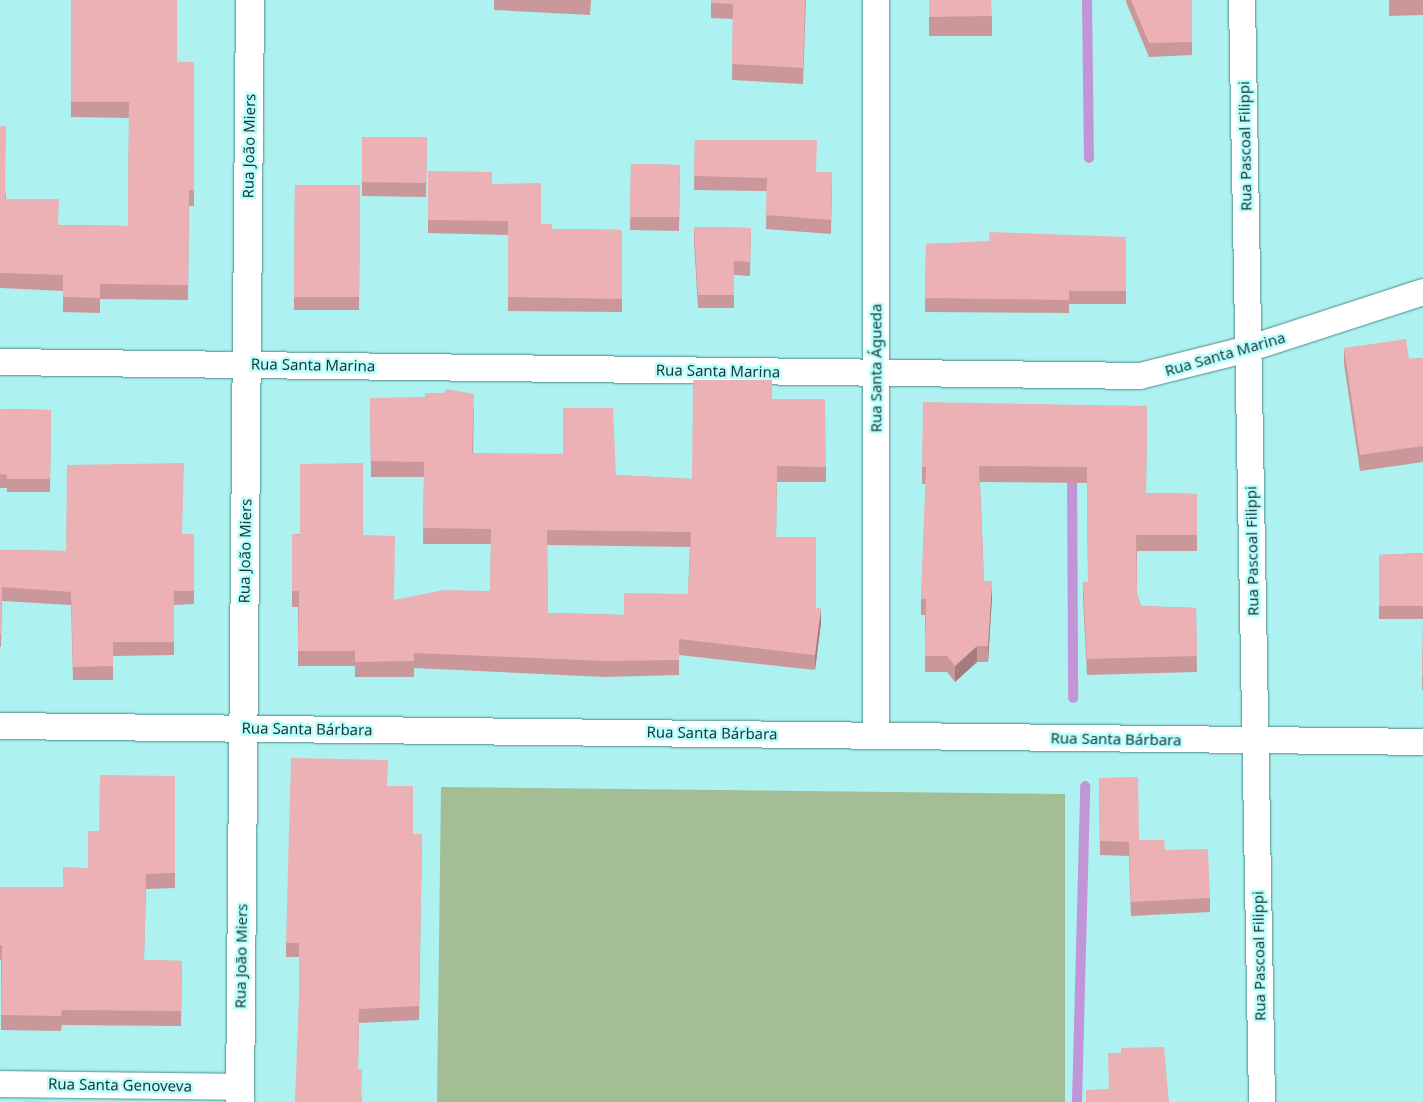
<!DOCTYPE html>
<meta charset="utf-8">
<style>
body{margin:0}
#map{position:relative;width:1423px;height:1102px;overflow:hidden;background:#adf1f0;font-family:"Noto Sans",sans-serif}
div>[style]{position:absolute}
.green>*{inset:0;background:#a3be95}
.stream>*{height:10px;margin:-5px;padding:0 5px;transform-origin:5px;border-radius:5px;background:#c295d6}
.roads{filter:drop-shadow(0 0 1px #4a8c8c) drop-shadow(0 0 1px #4a8c8c)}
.minor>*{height:26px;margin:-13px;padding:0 13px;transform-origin:13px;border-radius:13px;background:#fff}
.tertiary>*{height:28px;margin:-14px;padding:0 14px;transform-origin:14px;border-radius:14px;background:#fff}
.wall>*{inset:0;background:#ca989b}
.shaded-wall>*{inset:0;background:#a47c7e}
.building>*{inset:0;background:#ebb1b4}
span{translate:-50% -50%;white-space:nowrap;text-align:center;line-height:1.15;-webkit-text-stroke:5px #bafefe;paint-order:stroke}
.street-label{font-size:15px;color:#1b3737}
</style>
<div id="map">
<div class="green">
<i style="clip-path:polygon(441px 787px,1065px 794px,1065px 1102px,437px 1102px)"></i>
</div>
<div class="stream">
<i style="left:1087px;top:0;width:158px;rotate:89.3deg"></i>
<i style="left:1072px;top:469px;width:229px;rotate:89.7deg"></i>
<i style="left:1077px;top:1102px;width:316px;rotate:-88.5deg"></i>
</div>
<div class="roads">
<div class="minor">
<i style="left:1242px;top:0;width:1102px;rotate:88.96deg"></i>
<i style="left:0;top:362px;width:1140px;rotate:0.7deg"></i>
<i style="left:1140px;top:376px;width:111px;rotate:-14deg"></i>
<i style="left:1248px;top:349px;width:184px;rotate:-18deg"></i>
<i style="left:0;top:726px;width:1423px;rotate:0.64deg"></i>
<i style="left:876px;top:735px;width:735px;rotate:-90deg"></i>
<i style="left:0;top:1084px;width:240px;rotate:0.7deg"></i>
</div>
<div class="tertiary">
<i style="left:240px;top:1102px;width:1102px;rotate:-89.48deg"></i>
</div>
</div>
<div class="wall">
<i style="clip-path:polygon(71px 0,177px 62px,194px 62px,194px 206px,189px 206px,188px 300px,100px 299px,100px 313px,63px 312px,63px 291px,0 288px,0 126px,6px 199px,59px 225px,128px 226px,129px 118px,71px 117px)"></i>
<i style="clip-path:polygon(494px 0,591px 0,590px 15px,494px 10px)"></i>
<i style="clip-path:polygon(711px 0,806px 0,803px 84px,732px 80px,733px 19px,711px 18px)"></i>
<i style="clip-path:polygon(929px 0,992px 16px,992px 36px,929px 36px)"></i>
<i style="clip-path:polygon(1126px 0,1192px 0,1192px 55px,1149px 57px,1126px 2px)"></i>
<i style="clip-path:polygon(1389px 0,1423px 0,1423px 15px,1389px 16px)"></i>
<i style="clip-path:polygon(362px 137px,427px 137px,426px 197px,362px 196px)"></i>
<i style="clip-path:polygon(695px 140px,816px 172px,832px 185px,831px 234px,766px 229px,767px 191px,694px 190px)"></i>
<i style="clip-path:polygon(631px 164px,680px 165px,679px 231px,630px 230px)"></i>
<i style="clip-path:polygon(428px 171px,492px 184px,541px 224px,552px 229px,622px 230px,622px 312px,508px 311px,508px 235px,428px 233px)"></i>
<i style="clip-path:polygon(295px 185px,360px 185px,359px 310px,294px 310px)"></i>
<i style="clip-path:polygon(694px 227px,751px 228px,750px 276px,734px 275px,734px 308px,698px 308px,694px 241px)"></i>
<i style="clip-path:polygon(1126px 237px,1126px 304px,1069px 304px,1069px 313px,925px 312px,926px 244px)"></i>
<i style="clip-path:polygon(1344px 348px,1409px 359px,1423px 358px,1423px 462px,1360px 471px,1344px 364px)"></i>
<i style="clip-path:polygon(evenodd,370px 398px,474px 409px,473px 453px,616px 475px,692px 479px,772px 399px,826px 467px,826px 482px,777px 482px,776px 537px,816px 608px,821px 623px,815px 670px,679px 655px,679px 675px,605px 677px,414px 668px,414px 677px,355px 677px,355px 666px,298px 666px,298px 607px,292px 607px,292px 534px,363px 535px,394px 600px,490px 591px,491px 544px,423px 544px,424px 477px,371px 477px,370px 398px,547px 545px,690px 547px,688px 594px,624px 615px,548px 613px,547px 545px)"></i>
<i style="clip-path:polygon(1147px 406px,1146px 493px,1197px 494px,1197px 551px,1137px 551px,1137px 594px,1141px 606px,1196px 608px,1197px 672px,1087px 675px,1083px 598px,1083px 582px,1088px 582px,1087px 483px,980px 482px,984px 581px,992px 597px,988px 662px,977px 662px,955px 682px,947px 672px,925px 672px,925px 615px,921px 615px,921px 599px,926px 484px,922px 484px,922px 467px)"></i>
<i style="clip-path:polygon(0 409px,51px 410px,50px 492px,7px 492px,7px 488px,0 488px)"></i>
<i style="clip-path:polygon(182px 534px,194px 534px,194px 604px,174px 605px,174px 655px,113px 656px,113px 680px,73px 680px,71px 605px,2px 601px,1px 647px,0 647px,0 550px,66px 551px)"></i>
<i style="clip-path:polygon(1423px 553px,1423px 690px,1422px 690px,1423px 619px,1379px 619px,1379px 555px)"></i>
<i style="clip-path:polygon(175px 776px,175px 888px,146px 889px,144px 960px,182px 961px,181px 1026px,62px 1025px,61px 1031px,1px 1030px,1px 960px,0 960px,0 887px,63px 887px,88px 868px,99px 831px)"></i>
<i style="clip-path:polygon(1099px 778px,1139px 840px,1165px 850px,1210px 898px,1210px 912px,1131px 916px,1129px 856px,1100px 855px)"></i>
<i style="clip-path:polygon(388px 786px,413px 834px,422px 834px,419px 1020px,359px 1023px,358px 1069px,362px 1102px,299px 995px,299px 957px,286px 957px,286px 943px)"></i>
</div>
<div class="shaded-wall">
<i style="clip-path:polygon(992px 581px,992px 597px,988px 662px,988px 646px)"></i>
<i style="clip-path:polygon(821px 608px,821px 623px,815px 670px,815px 655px)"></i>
<i style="clip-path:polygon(977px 646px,977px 662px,955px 682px,955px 666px)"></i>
</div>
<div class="building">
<i style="clip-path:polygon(71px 0,177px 0,177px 62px,194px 62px,194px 191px,189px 190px,188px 285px,100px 284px,100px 298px,63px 297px,63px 275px,0 273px,0 126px,6px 126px,5px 199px,59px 199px,58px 225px,128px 226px,129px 102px,71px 102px)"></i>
<i style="clip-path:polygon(711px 0,805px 0,803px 68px,732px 64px,733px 4px,711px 3px)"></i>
<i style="clip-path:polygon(929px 0,991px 0,992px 16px,929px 17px)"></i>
<i style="clip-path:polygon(1131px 0,1192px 0,1192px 42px,1149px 43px)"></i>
<i style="clip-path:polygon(362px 137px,427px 137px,426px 183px,362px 182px)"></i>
<i style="clip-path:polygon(695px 140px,817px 140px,816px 172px,832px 172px,831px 220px,766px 215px,767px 178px,694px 176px)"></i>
<i style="clip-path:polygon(631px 164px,680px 165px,679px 217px,630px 217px)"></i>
<i style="clip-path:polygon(428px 171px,492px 172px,492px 184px,541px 183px,541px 224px,552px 224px,552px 229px,622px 230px,622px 299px,508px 297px,508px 221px,428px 220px)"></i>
<i style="clip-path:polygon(295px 185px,360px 185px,359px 297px,294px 297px)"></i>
<i style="clip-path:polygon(694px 227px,751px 228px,750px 262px,734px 261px,734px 295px,698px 295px)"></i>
<i style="clip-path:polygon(989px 232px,1126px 237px,1126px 291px,1069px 291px,1069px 300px,925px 298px,926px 244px,990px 241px)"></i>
<i style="clip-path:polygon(1406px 339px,1409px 359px,1423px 358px,1423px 446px,1360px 455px,1344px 348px)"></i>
<i style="clip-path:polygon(evenodd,693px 380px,772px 380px,772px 399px,825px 399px,826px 467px,777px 466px,776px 537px,816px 537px,816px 608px,821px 608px,815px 655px,679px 639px,679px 660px,605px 661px,414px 653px,414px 661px,355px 662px,355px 651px,298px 651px,299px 591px,292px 591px,292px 534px,300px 535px,300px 464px,363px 463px,363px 535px,395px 536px,394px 600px,444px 590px,490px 591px,491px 529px,423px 528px,424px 462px,371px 461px,370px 398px,425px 397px,425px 393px,443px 393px,447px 389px,474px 394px,472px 453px,563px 454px,563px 408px,613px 408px,616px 475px,692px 479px,693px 380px,547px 530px,691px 532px,688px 594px,624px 593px,624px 615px,548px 613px,547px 530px)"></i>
<i style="clip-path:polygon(923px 402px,1147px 406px,1146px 493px,1197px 494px,1197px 535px,1136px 535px,1137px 594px,1141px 606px,1196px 608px,1197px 656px,1087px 659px,1083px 582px,1088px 582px,1087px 467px,979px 466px,984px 581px,992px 581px,988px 646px,977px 646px,955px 666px,947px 656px,925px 656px,926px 599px,921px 599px,926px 467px,922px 467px)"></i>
<i style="clip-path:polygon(0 409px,51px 410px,50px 479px,7px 479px,7px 475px,0 474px)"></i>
<i style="clip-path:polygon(184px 463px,182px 534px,194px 534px,194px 591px,174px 591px,174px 642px,113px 642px,113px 666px,73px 667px,71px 592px,2px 587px,1px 634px,0 634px,0 550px,66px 551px,67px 465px)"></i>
<i style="clip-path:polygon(1423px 553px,1423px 606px,1379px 606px,1379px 555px)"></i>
<i style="clip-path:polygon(1423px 618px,1423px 676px,1422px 676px)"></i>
<i style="clip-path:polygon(291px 758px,388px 760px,387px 786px,413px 786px,413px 834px,422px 834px,419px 1006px,359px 1009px,358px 1069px,362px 1069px,361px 1102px,295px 1102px,299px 995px,299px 943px,286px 943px)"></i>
<i style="clip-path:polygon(100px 775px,175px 776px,175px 873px,146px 874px,144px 960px,182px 961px,181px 1011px,62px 1010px,61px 1016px,1px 1015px,2px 945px,0 945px,0 887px,63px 887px,63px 867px,88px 868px,88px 831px,99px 831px)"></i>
<i style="clip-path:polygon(1138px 777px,1139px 840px,1164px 840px,1165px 850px,1208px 849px,1210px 898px,1131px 902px,1129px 842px,1100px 841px,1099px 778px)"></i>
<i style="clip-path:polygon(1164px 1047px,1169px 1102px,1086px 1102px,1086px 1090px,1109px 1089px,1108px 1053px,1121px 1053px,1121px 1048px)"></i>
<i style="clip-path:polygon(25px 1101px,47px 1102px,25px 1102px)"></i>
</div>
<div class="street-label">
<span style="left:249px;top:146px;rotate:-89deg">Rua João Miers</span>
<span style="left:1245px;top:146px;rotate:-91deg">Rua Pascoal Filippi</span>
<span style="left:1225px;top:354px;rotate:-16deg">Rua Santa Marina</span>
<span style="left:313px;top:365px;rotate:1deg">Rua Santa Marina</span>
<span style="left:876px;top:368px;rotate:-90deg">Rua Santa Águeda</span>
<span style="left:718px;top:371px;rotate:1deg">Rua Santa Marina</span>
<span style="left:245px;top:551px;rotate:-89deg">Rua João Miers</span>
<span style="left:1252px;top:551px;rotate:-91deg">Rua Pascoal Filippi</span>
<span style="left:307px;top:729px;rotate:1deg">Rua Santa Bárbara</span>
<span style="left:712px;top:733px;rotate:1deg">Rua Santa Bárbara</span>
<span style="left:1116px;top:739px;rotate:1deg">Rua Santa Bárbara</span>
<span style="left:241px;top:956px;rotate:-89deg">Rua João Miers</span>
<span style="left:1259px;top:956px;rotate:-91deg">Rua Pascoal Filippi</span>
<span style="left:120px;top:1085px;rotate:1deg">Rua Santa Genoveva</span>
</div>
</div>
